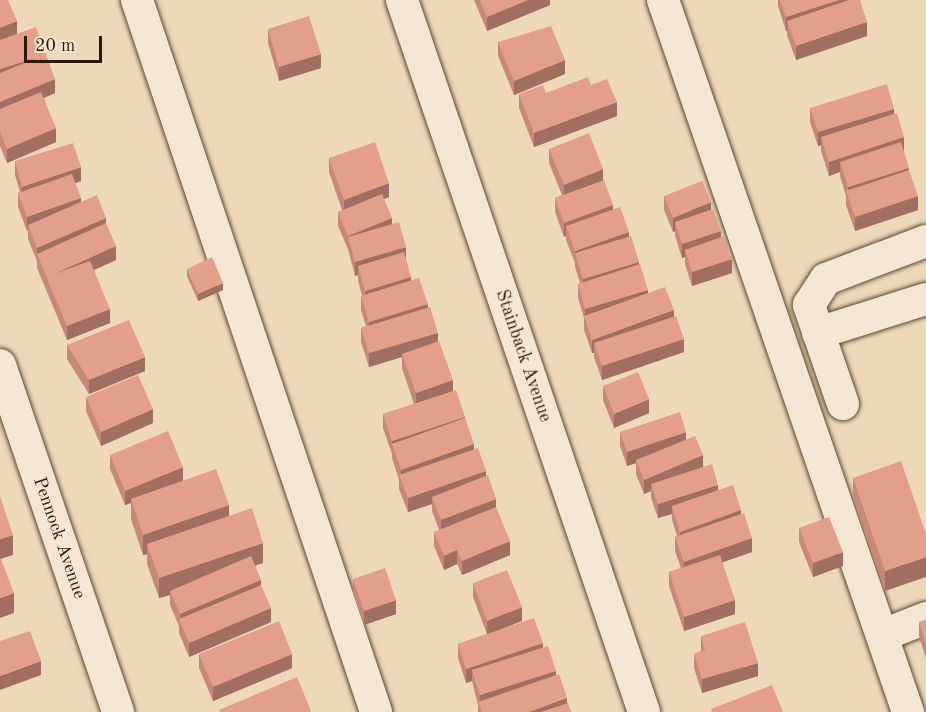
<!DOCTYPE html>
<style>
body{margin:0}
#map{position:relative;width:926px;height:712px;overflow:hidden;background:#eed8ba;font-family:"Old Standard TT",serif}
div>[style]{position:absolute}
.roads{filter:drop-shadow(0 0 2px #5b472e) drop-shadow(0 0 2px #5b472e)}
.minor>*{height:32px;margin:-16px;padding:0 16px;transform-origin:16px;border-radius:16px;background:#f4e6d2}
.wall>*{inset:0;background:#c48977}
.shaded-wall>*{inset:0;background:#a06f61}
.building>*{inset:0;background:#e49f8a}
span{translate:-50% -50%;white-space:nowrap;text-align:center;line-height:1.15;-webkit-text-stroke:4.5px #f4e6d2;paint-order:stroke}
.street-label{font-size:18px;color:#2a1700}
.scale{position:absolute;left:24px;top:36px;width:78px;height:27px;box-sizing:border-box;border:3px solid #2a1700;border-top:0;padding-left:8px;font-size:18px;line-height:21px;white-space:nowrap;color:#2a1700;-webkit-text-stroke:4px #f4e6d2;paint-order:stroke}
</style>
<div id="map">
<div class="roads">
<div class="minor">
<i style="left:137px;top:0;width:751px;rotate:71.44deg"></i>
<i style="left:402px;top:0;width:752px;rotate:71.23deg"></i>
<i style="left:663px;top:0;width:753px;rotate:71.01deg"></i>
<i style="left:818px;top:333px;width:113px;rotate:-17.5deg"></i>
<i style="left:0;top:365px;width:367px;rotate:71.2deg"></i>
<i style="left:843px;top:404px;width:105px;rotate:-109deg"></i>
<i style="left:809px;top:305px;width:31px;rotate:-57deg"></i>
<i style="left:826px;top:279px;width:107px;rotate:-20.8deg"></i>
<i style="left:883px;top:635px;width:46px;rotate:-21.6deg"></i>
</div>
</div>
<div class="wall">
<i style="clip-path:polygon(0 0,17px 34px,55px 93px,44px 98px,56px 142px,7px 163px,0 146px)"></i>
<i style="clip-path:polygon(474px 0,550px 0,550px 5px,487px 31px)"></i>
<i style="clip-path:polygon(778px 0,860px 0,867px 36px,796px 60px,787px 35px,787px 31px,786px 31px,778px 6px)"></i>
<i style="clip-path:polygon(268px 29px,321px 68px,279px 81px,268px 43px)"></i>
<i style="clip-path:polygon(498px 42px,565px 74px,514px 95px,498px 56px)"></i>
<i style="clip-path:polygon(591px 85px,617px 116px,534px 147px,519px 108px,519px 94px,546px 93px)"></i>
<i style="clip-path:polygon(810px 108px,894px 113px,918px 210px,855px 231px,846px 205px,846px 196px,840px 176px,840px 172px,829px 176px,821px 151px,821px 145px,818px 146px,810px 122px)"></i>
<i style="clip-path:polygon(549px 149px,603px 180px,613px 209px,629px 236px,648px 293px,674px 316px,684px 352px,602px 380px,594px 357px,594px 353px,592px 353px,584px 330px,584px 318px,578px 298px,578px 284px,580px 283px,575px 267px,575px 263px,566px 240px,566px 236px,564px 237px,555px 212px,555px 198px,562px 195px,549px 163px)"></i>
<i style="clip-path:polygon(329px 158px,389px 197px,384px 199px,392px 224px,406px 260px,411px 281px,428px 308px,453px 391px,465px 418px,474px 450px,486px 476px,496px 508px,510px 555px,462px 575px,457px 564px,444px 570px,434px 546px,434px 532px,439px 530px,432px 511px,432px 504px,408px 512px,399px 489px,399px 480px,392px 458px,392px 454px,383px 428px,383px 414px,414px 404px,402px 368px,402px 357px,369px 367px,361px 342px,361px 328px,366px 326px,361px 310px,361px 296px,362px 296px,358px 280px,358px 275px,355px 276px,348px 249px,338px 226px,338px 212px,342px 210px,329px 172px)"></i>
<i style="clip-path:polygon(15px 161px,81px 181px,75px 183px,81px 202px,106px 223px,116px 260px,94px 270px,110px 323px,67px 340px,37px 268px,37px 261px,28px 239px,28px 231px,27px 231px,18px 207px,18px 193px,20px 192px,15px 175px)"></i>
<i style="clip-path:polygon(664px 196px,711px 210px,721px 237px,732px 273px,692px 286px,685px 264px,685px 257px,682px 258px,675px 236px,675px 231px,673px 232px,664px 210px)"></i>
<i style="clip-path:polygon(187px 269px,223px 290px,198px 301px,187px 276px)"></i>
<i style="clip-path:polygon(67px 345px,145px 371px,89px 394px,67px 359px)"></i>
<i style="clip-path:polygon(603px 386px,649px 413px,614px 428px,603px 400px)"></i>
<i style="clip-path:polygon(86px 397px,153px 423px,101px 446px,86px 411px)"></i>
<i style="clip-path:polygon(620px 432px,686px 439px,718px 490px,741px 513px,752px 552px,722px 562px,735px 614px,684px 631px,669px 586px,669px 572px,681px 568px,675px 551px,675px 537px,677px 536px,672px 520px,672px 514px,658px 518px,651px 498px,651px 491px,644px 494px,636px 474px,636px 463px,627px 466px,620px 446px)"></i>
<i style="clip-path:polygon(110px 455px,183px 481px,229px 516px,263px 563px,255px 565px,271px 622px,189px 657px,179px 633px,179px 626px,170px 605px,170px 595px,159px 598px,147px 564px,147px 554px,143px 555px,131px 519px,131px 503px,125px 505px,110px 469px)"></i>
<i style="clip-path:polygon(853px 478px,926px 534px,885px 591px,853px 498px)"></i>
<i style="clip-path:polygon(799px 528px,843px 566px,813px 577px,799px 542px)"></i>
<i style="clip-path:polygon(353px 579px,396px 614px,364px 625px,353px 593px)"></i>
<i style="clip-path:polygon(473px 583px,522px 621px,496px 631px,543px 648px,556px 675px,571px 712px,478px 712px,478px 705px,472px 681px,466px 683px,458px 658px,458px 644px,487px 634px,473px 597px)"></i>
<i style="clip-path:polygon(926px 620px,926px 659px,919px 636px,919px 622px)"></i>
<i style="clip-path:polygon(701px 636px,758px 676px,702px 693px,694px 668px,694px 654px,701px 651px)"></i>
<i style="clip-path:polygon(199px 654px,292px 668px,213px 701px,199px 668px)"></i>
</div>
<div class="shaded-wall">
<i style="clip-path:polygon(528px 0,550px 0,550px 5px,487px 31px,487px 17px)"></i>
<i style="clip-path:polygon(839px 0,857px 0,787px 21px,787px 31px,786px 31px,786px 17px)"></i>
<i style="clip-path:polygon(17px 21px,17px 35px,0 42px,0 28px)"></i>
<i style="clip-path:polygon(867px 22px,867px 36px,796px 60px,796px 46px)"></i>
<i style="clip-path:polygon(321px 54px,321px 68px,279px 81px,279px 67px)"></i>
<i style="clip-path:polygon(39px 57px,0 83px,0 69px)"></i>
<i style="clip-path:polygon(565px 60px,565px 74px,514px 95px,514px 81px)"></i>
<i style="clip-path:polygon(55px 79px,55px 93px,0 116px,0 102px)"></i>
<i style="clip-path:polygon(617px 102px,617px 116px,534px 147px,534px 133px)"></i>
<i style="clip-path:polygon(894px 109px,894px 123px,821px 137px,821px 145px,818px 146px,818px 132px)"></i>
<i style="clip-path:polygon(56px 128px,56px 142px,7px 163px,7px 149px)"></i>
<i style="clip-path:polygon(904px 137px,904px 151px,843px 171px,840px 162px,840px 172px,829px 176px,829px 162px)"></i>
<i style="clip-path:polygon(81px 167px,81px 181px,22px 201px,22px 187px)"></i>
<i style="clip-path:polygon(909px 168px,909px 182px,848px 196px,848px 187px)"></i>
<i style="clip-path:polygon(603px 169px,603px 183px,564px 199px,564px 185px)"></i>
<i style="clip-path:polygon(389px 183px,389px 197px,344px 214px,344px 200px)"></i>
<i style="clip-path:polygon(918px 196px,918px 210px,855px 231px,855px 217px)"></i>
<i style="clip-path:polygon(81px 198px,81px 212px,28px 225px,27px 231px,27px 217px)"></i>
<i style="clip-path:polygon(711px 202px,711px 216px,675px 222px,675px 231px,673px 232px,673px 218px)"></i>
<i style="clip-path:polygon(613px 205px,613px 219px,566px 226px,566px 236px,564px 237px,564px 223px)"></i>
<i style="clip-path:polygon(106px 218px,106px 232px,37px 255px,37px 248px)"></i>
<i style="clip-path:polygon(392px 218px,392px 232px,348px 239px,348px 236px)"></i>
<i style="clip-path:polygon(721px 231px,721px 245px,685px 250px,685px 257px,682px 258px,682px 244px)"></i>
<i style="clip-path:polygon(629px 232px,629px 246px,575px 254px,575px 251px)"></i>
<i style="clip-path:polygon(116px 246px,116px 260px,54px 288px,54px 274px)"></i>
<i style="clip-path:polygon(406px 247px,406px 261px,358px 266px,358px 275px,355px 276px,355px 262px)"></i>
<i style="clip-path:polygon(732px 259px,732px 273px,692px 286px,692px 272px)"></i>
<i style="clip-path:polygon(639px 262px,639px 276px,583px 293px,583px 279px)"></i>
<i style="clip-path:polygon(411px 277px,411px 291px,365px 305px,365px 291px)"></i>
<i style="clip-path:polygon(223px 283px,223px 290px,198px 301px,198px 294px)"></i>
<i style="clip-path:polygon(648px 290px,648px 304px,585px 323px,585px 309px)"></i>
<i style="clip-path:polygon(428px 304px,428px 318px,369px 336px,369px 322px)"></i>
<i style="clip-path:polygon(110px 309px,110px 323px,67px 340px,67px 326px)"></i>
<i style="clip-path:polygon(674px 310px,674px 324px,594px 343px,594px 353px,592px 353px,592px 340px)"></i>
<i style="clip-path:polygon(438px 333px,438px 347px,402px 354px,402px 357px,369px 367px,369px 353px)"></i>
<i style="clip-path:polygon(684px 339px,684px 352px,602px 380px,602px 366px)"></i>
<i style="clip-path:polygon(145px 357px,145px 371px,89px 394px,89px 380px)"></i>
<i style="clip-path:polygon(453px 380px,453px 394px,416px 407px,416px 393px)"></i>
<i style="clip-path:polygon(649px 399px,649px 413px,614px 428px,614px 414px)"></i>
<i style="clip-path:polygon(153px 409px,153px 423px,101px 446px,101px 432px)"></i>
<i style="clip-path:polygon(465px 417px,465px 431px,392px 444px,392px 441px)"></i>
<i style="clip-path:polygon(686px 432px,686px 446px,636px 460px,636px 463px,627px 466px,627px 452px)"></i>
<i style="clip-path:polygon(474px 444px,474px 458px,401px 479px,401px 470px)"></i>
<i style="clip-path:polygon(703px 455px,703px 469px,651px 484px,651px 491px,644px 494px,644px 480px)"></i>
<i style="clip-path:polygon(183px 467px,183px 481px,131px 499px,131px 503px,125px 505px,125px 491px)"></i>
<i style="clip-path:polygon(486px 471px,486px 485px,432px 497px,432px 504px,408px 512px,408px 498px)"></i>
<i style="clip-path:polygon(718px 485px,718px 499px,672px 506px,672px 514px,658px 518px,658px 504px)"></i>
<i style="clip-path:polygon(496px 499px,496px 513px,441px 534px,441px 520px)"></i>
<i style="clip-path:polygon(229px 505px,229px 525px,147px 544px,147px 554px,143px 555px,143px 535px)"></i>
<i style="clip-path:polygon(741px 510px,741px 524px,680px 546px,680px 532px)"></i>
<i style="clip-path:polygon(13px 535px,13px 555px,0 559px,0 539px)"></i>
<i style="clip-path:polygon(752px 538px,752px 552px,684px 576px,684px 562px)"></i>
<i style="clip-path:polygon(510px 541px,510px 555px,462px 575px,462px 561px)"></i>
<i style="clip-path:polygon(263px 543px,263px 563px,172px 594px,170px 591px,170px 595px,159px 598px,159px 578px)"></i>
<i style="clip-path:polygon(457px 550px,457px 564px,444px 570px,444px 556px)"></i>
<i style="clip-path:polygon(843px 552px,843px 566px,813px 577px,813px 563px)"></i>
<i style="clip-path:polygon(926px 557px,926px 577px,885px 591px,885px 571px)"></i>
<i style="clip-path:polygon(261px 580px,261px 594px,180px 621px,180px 614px)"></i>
<i style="clip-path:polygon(14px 593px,14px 613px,0 618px,0 598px)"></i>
<i style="clip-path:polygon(396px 600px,396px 614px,364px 625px,364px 611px)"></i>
<i style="clip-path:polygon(735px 600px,735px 614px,684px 631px,684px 617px)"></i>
<i style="clip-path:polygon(522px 607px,522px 621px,487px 635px,487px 621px)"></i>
<i style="clip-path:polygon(271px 608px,271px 622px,189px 657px,189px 643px)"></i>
<i style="clip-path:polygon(543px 643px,543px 657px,472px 670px,472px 681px,466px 683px,466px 669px)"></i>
<i style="clip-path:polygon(292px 654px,292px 668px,213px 701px,213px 687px)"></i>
<i style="clip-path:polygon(41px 661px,41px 675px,0 690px,0 676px)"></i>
<i style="clip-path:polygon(758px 663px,758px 676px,702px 693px,702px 679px)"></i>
<i style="clip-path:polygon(556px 671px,556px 685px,480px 706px,480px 695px)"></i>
<i style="clip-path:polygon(567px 698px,567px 712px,529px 712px)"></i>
</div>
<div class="building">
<i style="clip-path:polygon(0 0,8px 0,17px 21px,0 28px)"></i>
<i style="clip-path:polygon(480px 0,528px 0,487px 17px)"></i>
<i style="clip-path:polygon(780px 0,839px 0,786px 17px)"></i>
<i style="clip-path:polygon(849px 0,860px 0,867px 22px,796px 46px,787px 21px)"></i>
<i style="clip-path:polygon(309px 16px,321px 54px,279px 67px,268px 29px)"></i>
<i style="clip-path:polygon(551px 26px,565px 60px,514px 81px,498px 42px)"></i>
<i style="clip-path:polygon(36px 27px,55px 79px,0 102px,0 73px,39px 57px,0 69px,0 40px)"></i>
<i style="clip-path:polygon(588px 77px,591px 85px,607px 79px,617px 102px,534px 133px,519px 94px,543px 85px,546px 93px)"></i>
<i style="clip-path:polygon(887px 84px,894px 109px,818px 132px,810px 108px)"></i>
<i style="clip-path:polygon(41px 92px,56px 128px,7px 149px,0 132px,0 109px)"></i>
<i style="clip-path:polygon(897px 113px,904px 137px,829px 162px,821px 137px)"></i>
<i style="clip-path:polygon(589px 133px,603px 169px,564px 185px,549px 149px)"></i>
<i style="clip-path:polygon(375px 142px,389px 183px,344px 200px,329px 158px)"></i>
<i style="clip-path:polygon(901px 142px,909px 168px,848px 187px,840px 162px)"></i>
<i style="clip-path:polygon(73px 143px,81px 167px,22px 187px,15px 161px)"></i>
<i style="clip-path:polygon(909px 170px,918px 196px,855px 217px,846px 191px)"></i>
<i style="clip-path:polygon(72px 174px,81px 198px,27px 217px,18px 193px)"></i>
<i style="clip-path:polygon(604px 180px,613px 205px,564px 223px,555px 198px)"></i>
<i style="clip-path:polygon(702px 181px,711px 202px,673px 218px,664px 196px)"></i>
<i style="clip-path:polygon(382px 194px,392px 218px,348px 236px,338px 212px)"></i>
<i style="clip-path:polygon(97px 195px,106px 218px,37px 248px,28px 225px)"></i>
<i style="clip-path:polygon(620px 207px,629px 232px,575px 251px,566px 226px)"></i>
<i style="clip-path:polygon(713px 209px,721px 231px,682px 244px,675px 222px)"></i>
<i style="clip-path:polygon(399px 222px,406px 247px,355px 262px,348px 237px)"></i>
<i style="clip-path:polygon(106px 223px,116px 246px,54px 274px,90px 261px,110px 309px,67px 326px,37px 254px)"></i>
<i style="clip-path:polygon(631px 236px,639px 262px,583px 279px,575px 253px)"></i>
<i style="clip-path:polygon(724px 236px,732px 259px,692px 272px,685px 250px)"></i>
<i style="clip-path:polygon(404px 252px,411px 277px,365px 291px,358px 266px)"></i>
<i style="clip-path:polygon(212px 257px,223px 283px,198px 294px,187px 269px)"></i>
<i style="clip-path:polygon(640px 264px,648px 290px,585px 309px,578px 284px)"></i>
<i style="clip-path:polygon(419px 278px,428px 304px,369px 322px,361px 296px)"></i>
<i style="clip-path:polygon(665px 287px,674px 310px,592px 340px,584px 316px)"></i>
<i style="clip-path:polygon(430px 307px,438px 333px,369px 353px,361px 328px)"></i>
<i style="clip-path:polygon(676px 316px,684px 339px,602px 366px,594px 343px)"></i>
<i style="clip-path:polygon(129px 320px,145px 357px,89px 380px,67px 345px)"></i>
<i style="clip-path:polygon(439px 341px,453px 380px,416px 393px,402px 354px)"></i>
<i style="clip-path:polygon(638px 372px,649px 399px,614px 414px,603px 386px)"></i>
<i style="clip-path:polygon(138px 375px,153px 409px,101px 432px,86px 397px)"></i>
<i style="clip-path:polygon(456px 390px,465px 417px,392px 441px,383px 414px)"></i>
<i style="clip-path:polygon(680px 412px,686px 432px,627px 452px,620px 432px)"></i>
<i style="clip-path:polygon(465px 418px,474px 444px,401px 470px,392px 444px)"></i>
<i style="clip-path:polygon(168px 431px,183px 467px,125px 491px,110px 455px)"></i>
<i style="clip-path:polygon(695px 436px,703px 455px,644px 480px,636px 460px)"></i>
<i style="clip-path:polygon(478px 448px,486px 471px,408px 498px,399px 475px)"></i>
<i style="clip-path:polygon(901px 461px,926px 534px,926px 557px,885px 571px,853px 478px)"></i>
<i style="clip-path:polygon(712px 464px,718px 485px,658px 504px,651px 484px)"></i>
<i style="clip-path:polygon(216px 469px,229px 505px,143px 535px,131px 499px)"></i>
<i style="clip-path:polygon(488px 475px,496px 499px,441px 520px,432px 497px)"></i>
<i style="clip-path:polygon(733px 485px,741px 510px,680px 532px,672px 506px)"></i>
<i style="clip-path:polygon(0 496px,13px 535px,0 539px)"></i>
<i style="clip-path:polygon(496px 507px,510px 541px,462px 561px,457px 550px,444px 556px,434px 532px)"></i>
<i style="clip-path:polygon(252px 508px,263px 543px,159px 578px,147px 544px)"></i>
<i style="clip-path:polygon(744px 513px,752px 538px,684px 562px,675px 537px)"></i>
<i style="clip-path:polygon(829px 517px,843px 552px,813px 563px,799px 528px)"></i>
<i style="clip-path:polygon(720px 555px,735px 600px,684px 617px,669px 572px)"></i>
<i style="clip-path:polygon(251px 556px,261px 580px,180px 614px,170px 591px)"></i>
<i style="clip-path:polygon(0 559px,1px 559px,14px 593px,0 598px)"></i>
<i style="clip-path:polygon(385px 568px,396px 600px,364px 611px,353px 579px)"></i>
<i style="clip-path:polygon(507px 570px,522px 607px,487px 621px,473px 583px)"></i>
<i style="clip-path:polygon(261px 585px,271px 608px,189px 643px,179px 619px)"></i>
<i style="clip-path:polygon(534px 618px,543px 643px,466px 669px,458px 644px)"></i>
<i style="clip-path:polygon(926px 620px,926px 645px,919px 622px)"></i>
<i style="clip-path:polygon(279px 621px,292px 654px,213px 687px,199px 654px)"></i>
<i style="clip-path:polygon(745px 622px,758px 663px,702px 679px,694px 654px,705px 650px,701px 636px)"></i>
<i style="clip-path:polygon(30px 631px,41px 661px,0 676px,0 641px)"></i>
<i style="clip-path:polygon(548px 646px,556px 671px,480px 695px,472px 670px)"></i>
<i style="clip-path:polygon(559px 674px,567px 698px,529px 712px,482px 712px,478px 702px)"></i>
<i style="clip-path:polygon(297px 677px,311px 711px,309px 712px,220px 712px,219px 710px)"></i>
<i style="clip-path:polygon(772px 685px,783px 712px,712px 712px,711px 709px)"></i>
<i style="clip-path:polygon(568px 703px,571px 712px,541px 712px)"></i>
</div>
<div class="street-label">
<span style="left:523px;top:356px;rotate:71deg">Stainback Avenue</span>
<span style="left:59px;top:538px;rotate:71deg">Pennock Avenue</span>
</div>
<div class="scale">20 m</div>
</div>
